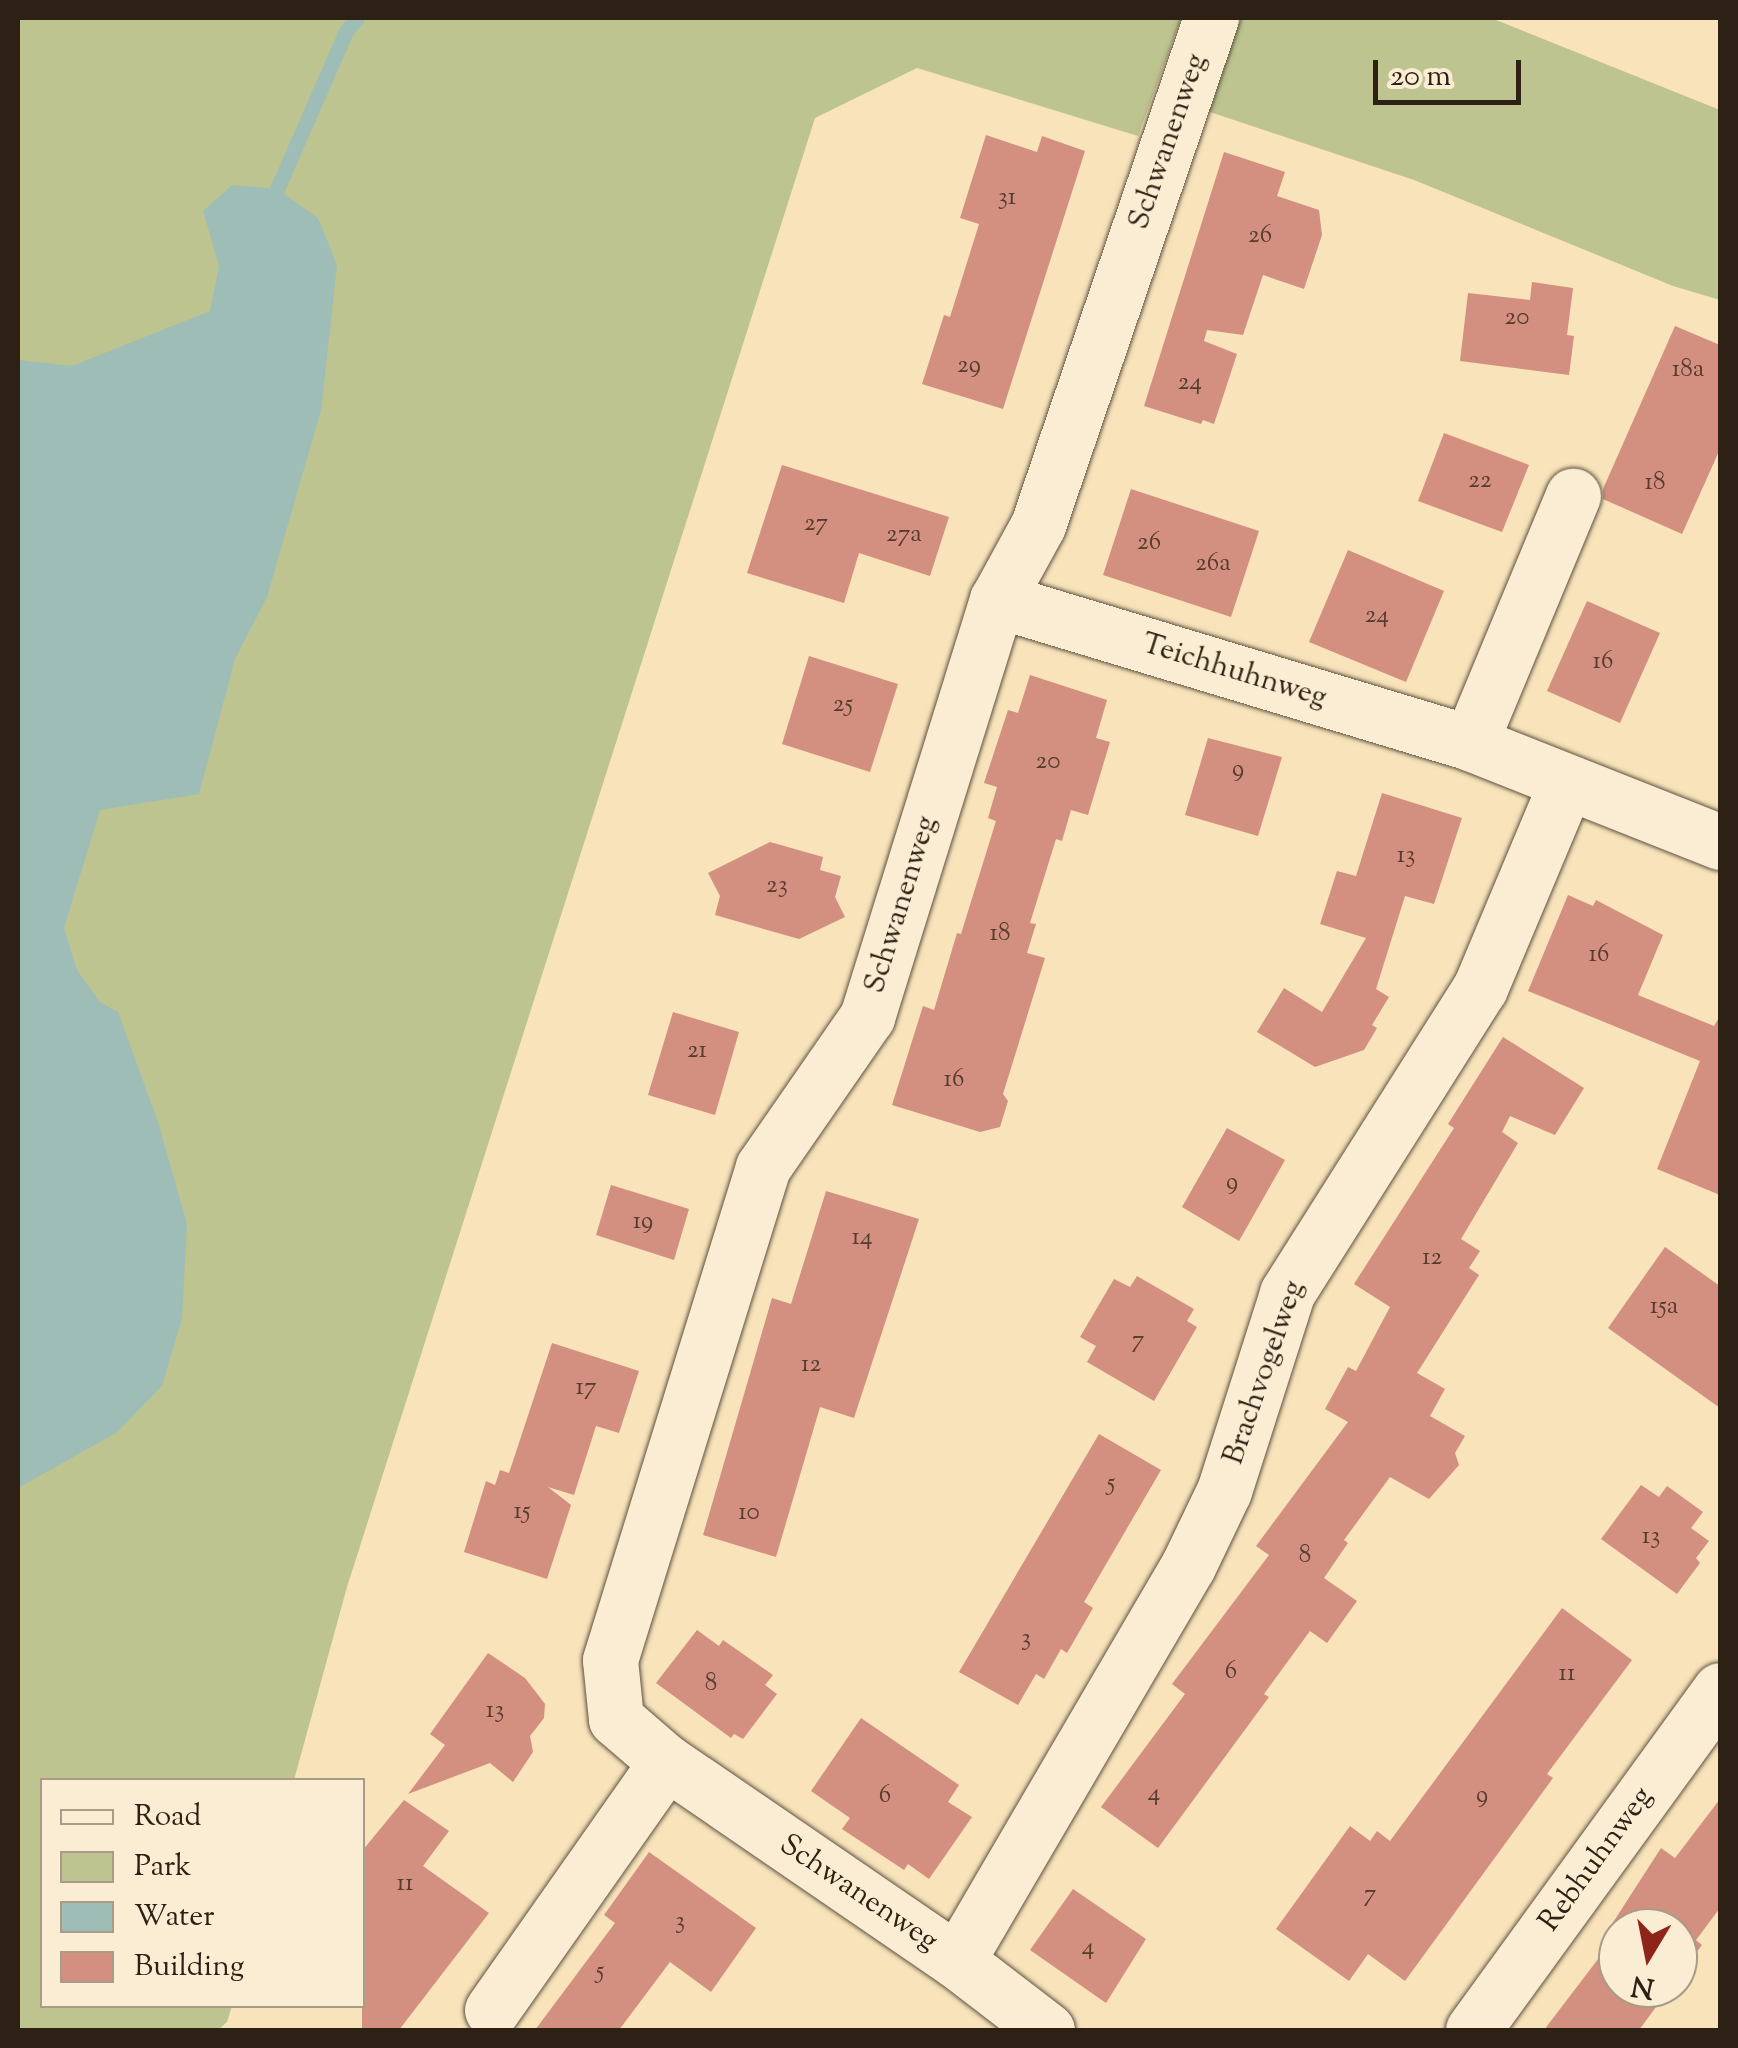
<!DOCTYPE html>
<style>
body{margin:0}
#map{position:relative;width:1738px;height:2048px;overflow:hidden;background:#f8e3bb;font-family:"Sorts Mill Goudy",serif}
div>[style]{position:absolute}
.green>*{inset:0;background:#bdc490}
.water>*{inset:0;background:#9ebdb6}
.stream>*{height:15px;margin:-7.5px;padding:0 7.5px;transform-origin:7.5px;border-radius:7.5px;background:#9ebdb6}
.building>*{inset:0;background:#d38f7f}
.roads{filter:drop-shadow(0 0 2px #5f523e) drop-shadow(0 0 2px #5f523e)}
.minor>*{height:55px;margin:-27.5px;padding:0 27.5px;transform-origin:27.5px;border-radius:27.5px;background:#faedd3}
span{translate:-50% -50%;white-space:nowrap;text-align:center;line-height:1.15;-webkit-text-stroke:8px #faedd3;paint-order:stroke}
.number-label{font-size:25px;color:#563c2f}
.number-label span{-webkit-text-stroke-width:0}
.street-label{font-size:30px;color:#2c2114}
.frame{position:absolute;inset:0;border:20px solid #2c2114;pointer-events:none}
.legend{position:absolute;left:40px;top:1778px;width:325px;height:230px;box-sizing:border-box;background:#faedd3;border:2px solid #a89b87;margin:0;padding:12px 18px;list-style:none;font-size:30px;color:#2c2114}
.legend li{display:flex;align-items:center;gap:20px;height:50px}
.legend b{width:50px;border:2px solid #a89b87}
.north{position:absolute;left:1598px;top:1908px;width:100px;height:100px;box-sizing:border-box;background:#faedd3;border:2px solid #a89b87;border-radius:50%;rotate:190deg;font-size:28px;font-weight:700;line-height:40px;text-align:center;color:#2c2114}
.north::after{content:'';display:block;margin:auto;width:35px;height:45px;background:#8f2418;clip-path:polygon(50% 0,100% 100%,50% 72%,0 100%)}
.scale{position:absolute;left:1373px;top:60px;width:148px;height:45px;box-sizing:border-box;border:5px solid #2c2114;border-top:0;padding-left:12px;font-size:30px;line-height:35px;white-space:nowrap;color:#2c2114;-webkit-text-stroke:8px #faedd3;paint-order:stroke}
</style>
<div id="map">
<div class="green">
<i style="clip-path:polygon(18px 18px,1181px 18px,1138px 136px,917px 68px,815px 118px,347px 1587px,294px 1780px,42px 1780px,42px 2006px,232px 2006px,227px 2022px,218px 2030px,18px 2030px)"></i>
<i style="clip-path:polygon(1233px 18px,1491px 18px,1720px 110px,1720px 300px,1673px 286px,1414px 180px,1204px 110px)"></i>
</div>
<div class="water">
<i style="clip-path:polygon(232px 185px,277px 189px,318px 218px,337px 265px,321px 410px,267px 597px,235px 659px,199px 794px,100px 810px,64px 928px,77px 970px,100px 1002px,118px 1012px,158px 1122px,187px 1224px,182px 1318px,162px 1386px,116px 1433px,18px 1488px,18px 360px,72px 366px,210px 311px,219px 266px,203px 211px)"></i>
</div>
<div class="stream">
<i style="left:277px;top:189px;width:172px;rotate:-66.4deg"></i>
<i style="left:346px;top:31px;width:17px;rotate:-50deg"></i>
</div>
<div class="building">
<i style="clip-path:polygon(986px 135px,1037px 152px,1042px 136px,1085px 151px,1003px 409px,922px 384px,944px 315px,950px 317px,979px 224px,960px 218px)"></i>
<i style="clip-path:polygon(1224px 152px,1285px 172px,1277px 196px,1319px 210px,1322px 235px,1304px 289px,1263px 275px,1243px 335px,1207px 330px,1204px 341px,1237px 354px,1214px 424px,1203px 420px,1201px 424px,1144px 406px)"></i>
<i style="clip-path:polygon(1532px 282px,1573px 288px,1567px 335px,1574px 336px,1569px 375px,1460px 361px,1468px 293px,1530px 300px)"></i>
<i style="clip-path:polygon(1675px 326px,1720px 345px,1720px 449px,1682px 534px,1603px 499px,1603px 489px)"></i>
<i style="clip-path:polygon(1444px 433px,1529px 465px,1502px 532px,1418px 501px)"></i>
<i style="clip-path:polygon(782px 465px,949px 517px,930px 576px,859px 553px,844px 603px,747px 573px)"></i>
<i style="clip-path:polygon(1131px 489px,1259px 531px,1231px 617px,1103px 575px)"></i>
<i style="clip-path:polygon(1348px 550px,1444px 591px,1406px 682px,1309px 642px)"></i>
<i style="clip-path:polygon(1587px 601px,1660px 633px,1620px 723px,1547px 691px)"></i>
<i style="clip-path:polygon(809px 656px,898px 684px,870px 772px,782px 744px)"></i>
<i style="clip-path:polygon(1030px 675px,1107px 700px,1096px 738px,1110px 742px,1088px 815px,1071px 810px,1062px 841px,1056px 839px,1030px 923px,1036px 924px,1027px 953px,1045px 958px,1003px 1094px,1008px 1101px,1000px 1127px,980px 1132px,892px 1105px,923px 1006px,934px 1010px,957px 933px,961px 934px,996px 821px,988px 818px,997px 787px,984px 783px,1008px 710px,1018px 713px)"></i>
<i style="clip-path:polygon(1208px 738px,1282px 757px,1258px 836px,1185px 815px)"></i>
<i style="clip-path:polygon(1382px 793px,1462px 818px,1434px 904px,1405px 896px,1376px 989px,1389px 997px,1372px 1025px,1377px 1028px,1364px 1050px,1315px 1067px,1257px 1032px,1284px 988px,1322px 1012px,1366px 938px,1320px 924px,1337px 871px,1356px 876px)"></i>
<i style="clip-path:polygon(770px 842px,823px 857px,820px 870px,841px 876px,835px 897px,845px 917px,799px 939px,715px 915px,720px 896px,708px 873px)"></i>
<i style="clip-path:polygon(1568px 895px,1593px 906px,1596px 900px,1663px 935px,1638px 995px,1714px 1026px,1720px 1016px,1720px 1195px,1657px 1169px,1700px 1061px,1528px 991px)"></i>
<i style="clip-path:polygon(673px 1012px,739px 1032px,715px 1115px,648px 1095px)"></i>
<i style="clip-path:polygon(1503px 1037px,1584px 1088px,1555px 1135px,1510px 1116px,1502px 1132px,1518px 1143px,1461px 1239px,1480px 1251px,1469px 1268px,1479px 1275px,1417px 1373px,1445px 1389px,1430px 1416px,1465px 1436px,1455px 1453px,1459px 1465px,1429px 1499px,1390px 1477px,1344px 1540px,1348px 1543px,1324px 1578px,1357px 1601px,1327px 1643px,1310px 1631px,1264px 1694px,1269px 1697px,1158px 1848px,1101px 1807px,1185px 1694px,1172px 1684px,1269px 1555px,1256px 1546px,1348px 1422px,1325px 1409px,1348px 1367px,1356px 1371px,1390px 1307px,1354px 1284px,1454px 1128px,1448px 1124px)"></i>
<i style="clip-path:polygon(1227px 1128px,1285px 1160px,1239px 1241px,1182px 1207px)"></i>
<i style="clip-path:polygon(611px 1185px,689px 1209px,674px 1260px,596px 1235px)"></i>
<i style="clip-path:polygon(826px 1191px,919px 1219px,854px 1418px,820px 1407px,776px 1557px,703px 1535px,772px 1298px,791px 1304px)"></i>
<i style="clip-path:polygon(1665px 1247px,1720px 1286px,1720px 1408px,1608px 1328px)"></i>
<i style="clip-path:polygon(1137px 1276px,1194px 1309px,1187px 1321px,1197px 1327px,1154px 1401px,1087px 1362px,1096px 1346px,1080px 1337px,1114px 1279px,1130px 1287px)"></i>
<i style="clip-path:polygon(552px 1343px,639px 1371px,619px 1433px,596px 1426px,574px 1495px,548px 1487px,571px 1505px,547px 1579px,464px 1552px,486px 1481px,495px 1485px,500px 1470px,509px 1473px)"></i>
<i style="clip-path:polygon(1099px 1434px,1161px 1470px,1084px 1602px,1093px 1608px,1067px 1653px,1061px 1649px,1044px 1679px,1036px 1674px,1018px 1705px,959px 1672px)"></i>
<i style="clip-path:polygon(1641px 1485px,1659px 1497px,1667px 1486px,1703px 1512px,1691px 1528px,1709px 1541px,1696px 1558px,1700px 1563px,1677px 1594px,1601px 1539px)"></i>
<i style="clip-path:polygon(1562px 1608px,1632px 1660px,1547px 1774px,1553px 1778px,1405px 1981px,1368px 1954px,1349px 1981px,1276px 1929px,1350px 1826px,1370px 1841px,1377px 1831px,1390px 1841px)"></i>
<i style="clip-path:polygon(697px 1630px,719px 1646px,723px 1640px,773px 1675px,765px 1685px,777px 1694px,743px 1739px,734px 1734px,731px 1738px,656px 1683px)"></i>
<i style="clip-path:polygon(488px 1653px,525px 1678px,545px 1704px,544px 1718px,530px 1736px,533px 1752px,513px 1782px,490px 1763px,408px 1794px,445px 1745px,430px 1734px)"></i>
<i style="clip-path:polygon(861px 1718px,959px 1785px,948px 1802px,972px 1817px,929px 1879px,908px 1864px,904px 1870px,842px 1829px,850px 1818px,811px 1791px)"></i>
<i style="clip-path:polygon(1720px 1799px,1720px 1908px,1696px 1940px,1702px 1945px,1678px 1977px,1678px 1928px,1618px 1928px,1618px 1988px,1670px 1988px,1639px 2030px,1544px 2030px,1608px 1946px,1601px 1941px,1661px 1848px,1675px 1858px)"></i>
<i style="clip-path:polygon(404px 1800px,449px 1831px,423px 1866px,489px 1913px,399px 2030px,362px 2030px,362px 1851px)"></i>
<i style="clip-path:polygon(649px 1852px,756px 1928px,711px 1992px,670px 1962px,619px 2030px,535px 2030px,615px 1923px,604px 1915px)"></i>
<i style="clip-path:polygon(1073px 1889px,1146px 1939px,1106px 2003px,1030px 1950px)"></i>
</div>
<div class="roads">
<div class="minor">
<i style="left:997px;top:600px;width:494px;rotate:16.8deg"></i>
<i style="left:1470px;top:743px;width:269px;rotate:21.6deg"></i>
<i style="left:1470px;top:743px;width:268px;rotate:-67.4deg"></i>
<i style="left:957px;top:1961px;width:458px;rotate:-59.7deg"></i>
<i style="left:1188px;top:1566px;width:83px;rotate:-64.4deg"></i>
<i style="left:1224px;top:1491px;width:208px;rotate:-72.3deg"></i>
<i style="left:1287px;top:1293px;width:361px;rotate:-57.7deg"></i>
<i style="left:1480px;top:988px;width:222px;rotate:-67.2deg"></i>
<i style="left:492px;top:2010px;width:303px;rotate:-54.9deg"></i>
<i style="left:1047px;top:2030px;width:113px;rotate:-142.5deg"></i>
<i style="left:957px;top:1961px;width:353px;rotate:-145.6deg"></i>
<i style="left:666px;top:1762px;width:66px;rotate:-139.3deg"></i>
<i style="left:616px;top:1719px;width:59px;rotate:-95.8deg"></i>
<i style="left:610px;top:1660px;width:516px;rotate:-72.76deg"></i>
<i style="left:763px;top:1167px;width:183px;rotate:-55.3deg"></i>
<i style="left:867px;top:1017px;width:437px;rotate:-72.7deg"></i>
<i style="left:997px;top:600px;width:85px;rotate:-61.3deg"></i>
<i style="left:1038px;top:525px;width:536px;rotate:-71.16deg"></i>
<i style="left:1473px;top:2030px;width:420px;rotate:-54deg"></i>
</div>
</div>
<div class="number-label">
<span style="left:1007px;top:198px">31</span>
<span style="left:1260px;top:236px">26</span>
<span style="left:1517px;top:318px">20</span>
<span style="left:969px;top:366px">29</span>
<span style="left:1688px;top:370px">18a</span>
<span style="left:1190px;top:383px">24</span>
<span style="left:1480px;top:481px">22</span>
<span style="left:1655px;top:483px">18</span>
<span style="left:816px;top:524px">27</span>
<span style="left:904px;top:535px">27a</span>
<span style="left:1149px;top:543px">26</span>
<span style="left:1213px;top:564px">26a</span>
<span style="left:1377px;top:616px">24</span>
<span style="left:1603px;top:662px">16</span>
<span style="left:843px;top:705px">25</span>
<span style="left:1048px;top:762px">20</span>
<span style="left:1238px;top:770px">9</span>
<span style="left:1406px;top:856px">13</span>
<span style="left:777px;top:886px">23</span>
<span style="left:1000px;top:934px">18</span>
<span style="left:1599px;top:955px">16</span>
<span style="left:697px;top:1051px">21</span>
<span style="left:954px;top:1080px">16</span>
<span style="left:1232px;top:1183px">9</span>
<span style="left:643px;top:1222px">19</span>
<span style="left:862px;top:1238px">14</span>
<span style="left:1432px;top:1258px">12</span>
<span style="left:1664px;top:1307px">15a</span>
<span style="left:1138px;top:1341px">7</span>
<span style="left:811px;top:1365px">12</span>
<span style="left:586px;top:1388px">17</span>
<span style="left:1111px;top:1484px">5</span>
<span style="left:522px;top:1512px">15</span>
<span style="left:749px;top:1513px">10</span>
<span style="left:1651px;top:1537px">13</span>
<span style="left:1305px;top:1556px">8</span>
<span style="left:1026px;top:1639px">3</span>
<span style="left:1231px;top:1672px">6</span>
<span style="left:1567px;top:1674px">11</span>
<span style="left:711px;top:1684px">8</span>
<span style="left:495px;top:1711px">13</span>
<span style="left:1154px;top:1794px">4</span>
<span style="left:885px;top:1796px">6</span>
<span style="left:1482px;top:1796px">9</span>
<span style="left:405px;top:1884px">11</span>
<span style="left:1370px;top:1895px">7</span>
<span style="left:680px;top:1922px">3</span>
<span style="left:1088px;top:1948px">4</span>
<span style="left:600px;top:1972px">5</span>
</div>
<div class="street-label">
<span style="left:1169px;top:142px;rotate:-71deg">Schwanenweg</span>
<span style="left:1234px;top:672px;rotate:17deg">Teichhuhnweg</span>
<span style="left:902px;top:905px;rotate:-73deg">Schwanenweg</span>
<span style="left:1265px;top:1373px;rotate:-71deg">Brachvogelweg</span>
<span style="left:1597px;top:1860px;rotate:-54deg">Rebhuhnweg</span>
<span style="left:858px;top:1894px;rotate:34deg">Schwanenweg</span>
</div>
<div class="frame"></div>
<ul class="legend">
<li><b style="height:12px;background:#faedd3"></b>Road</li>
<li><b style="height:28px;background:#bdc490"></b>Park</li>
<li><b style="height:28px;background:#9ebdb6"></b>Water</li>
<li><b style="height:28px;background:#d38f7f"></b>Building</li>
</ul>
<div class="north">N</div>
<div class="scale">20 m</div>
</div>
